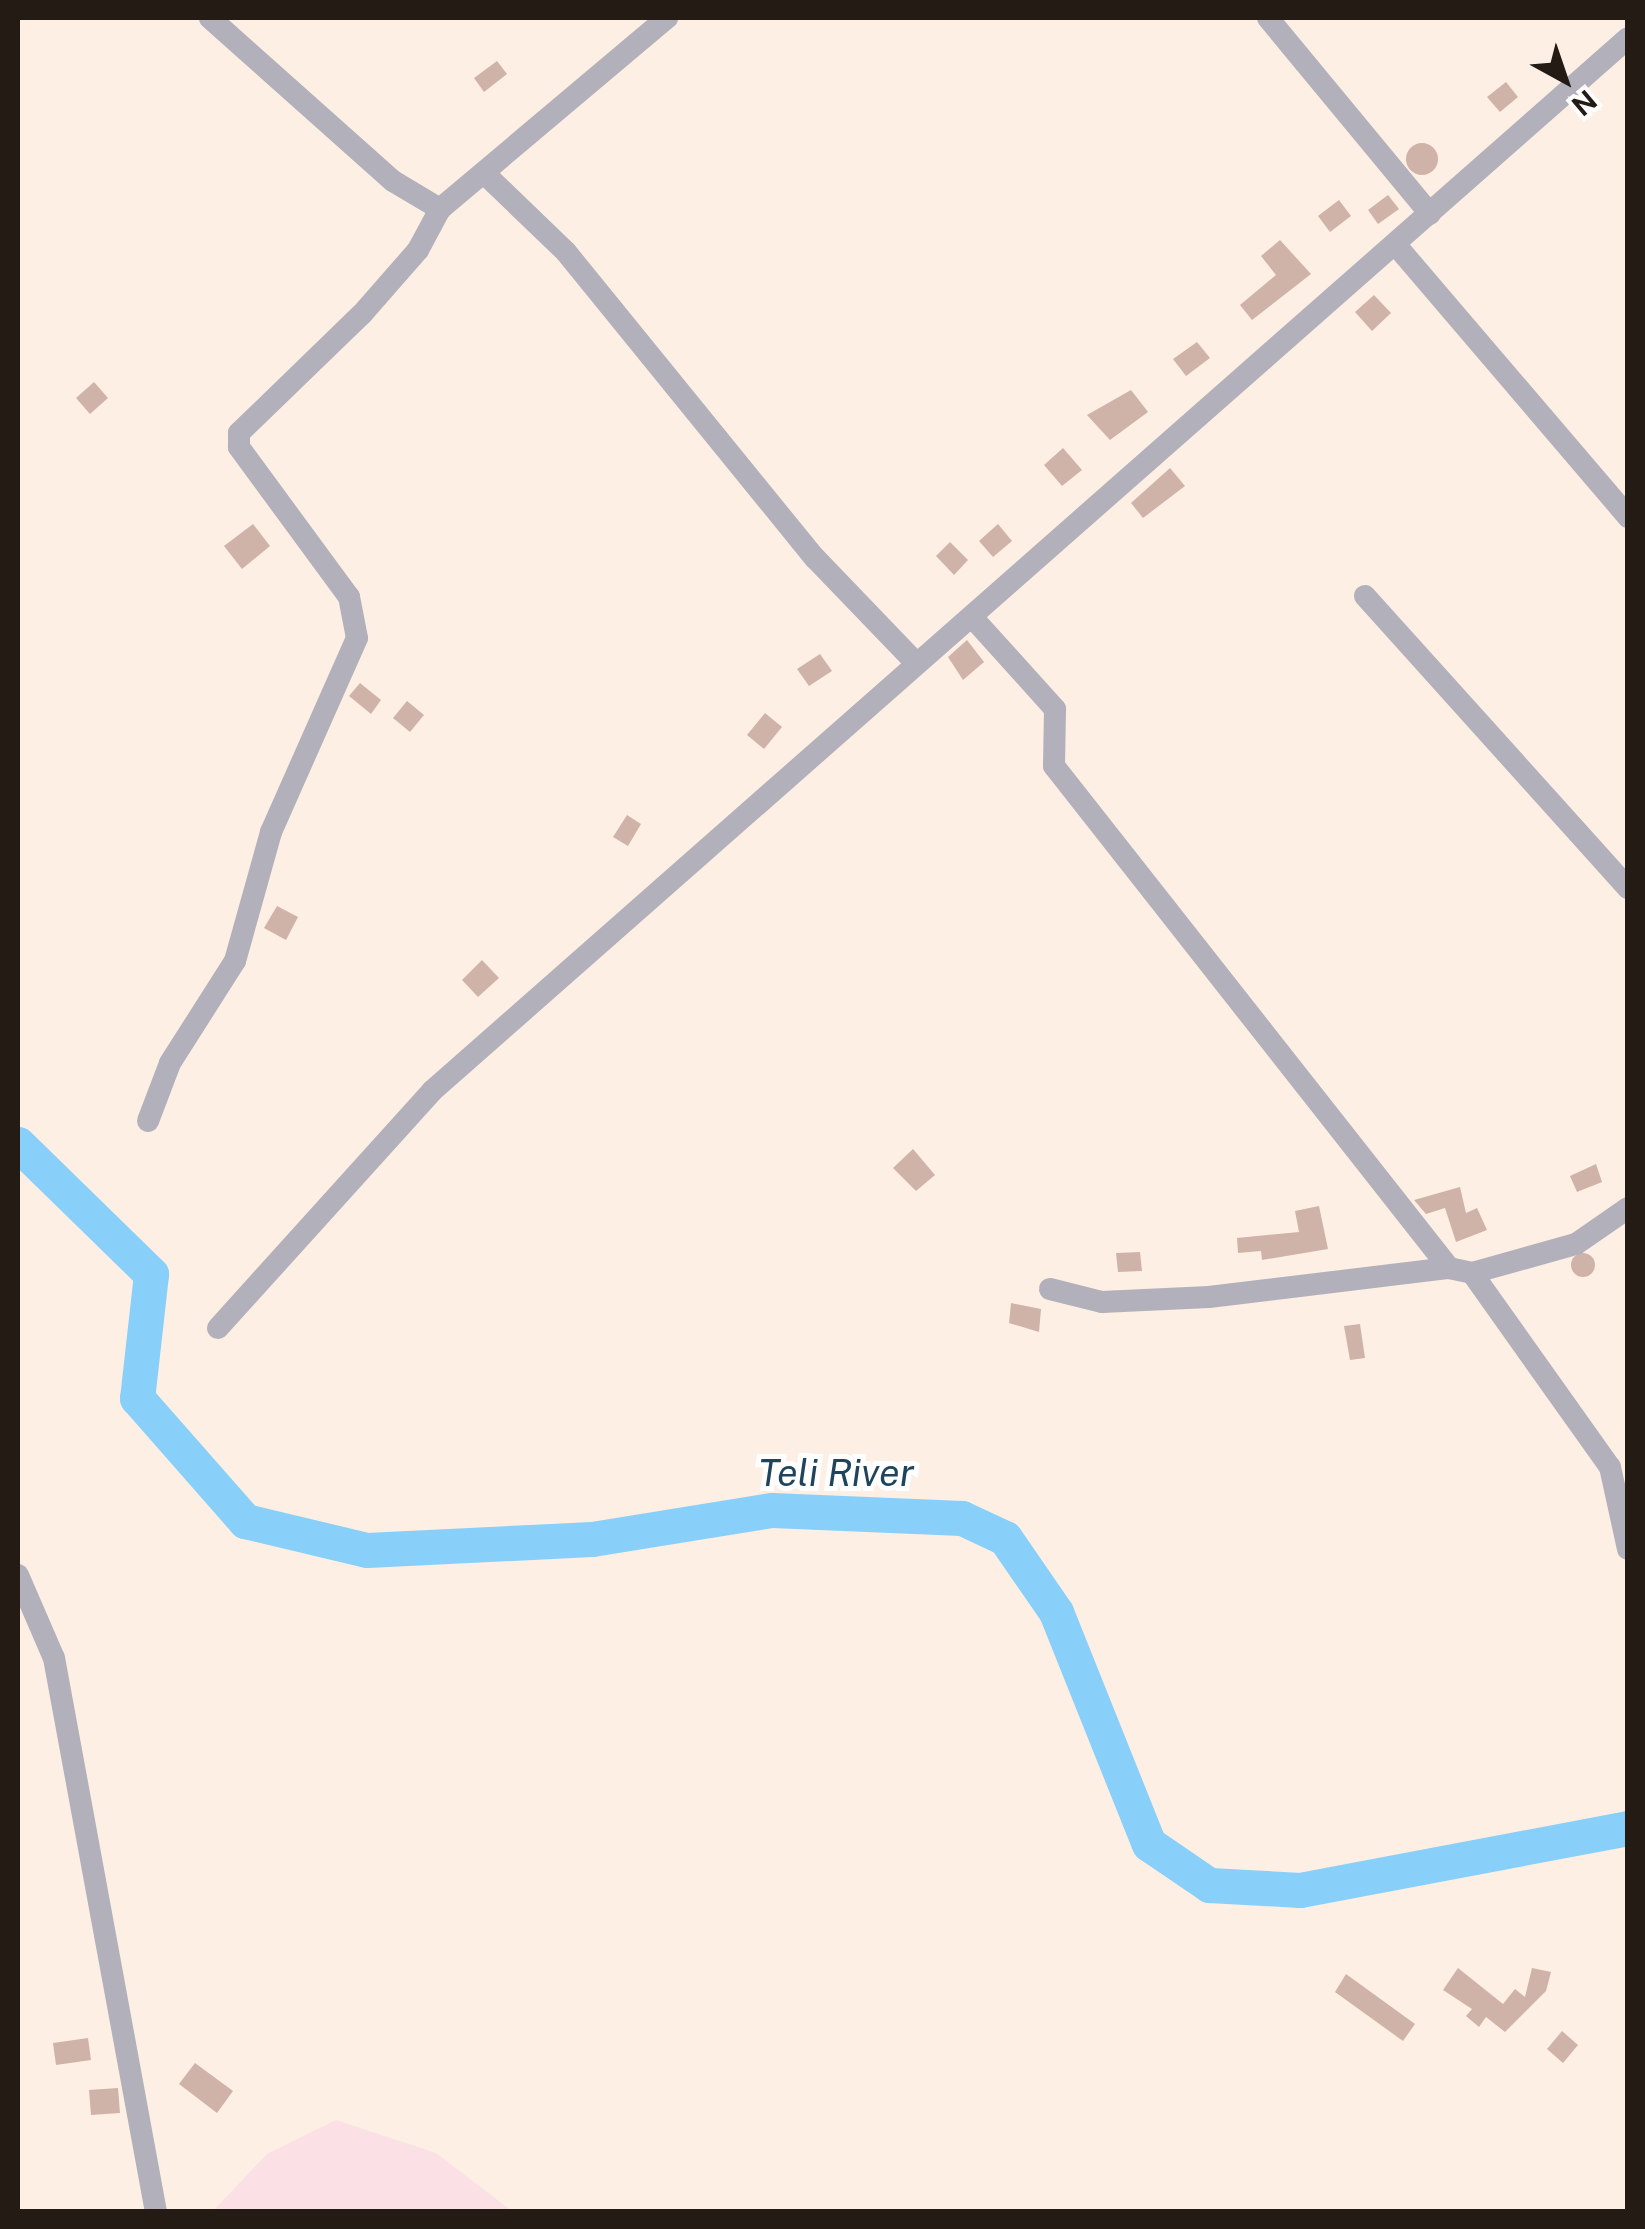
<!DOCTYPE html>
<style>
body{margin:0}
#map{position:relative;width:1645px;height:2229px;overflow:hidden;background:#fdefe4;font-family:"Public Sans",sans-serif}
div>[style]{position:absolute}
.industrial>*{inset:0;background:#fbe0e5}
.river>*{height:35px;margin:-17.5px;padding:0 17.5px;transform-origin:17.5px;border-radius:17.5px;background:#88cff9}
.building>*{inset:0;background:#cfb3a9}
.round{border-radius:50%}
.street>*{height:22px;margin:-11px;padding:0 11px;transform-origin:11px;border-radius:11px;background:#b2b0bb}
span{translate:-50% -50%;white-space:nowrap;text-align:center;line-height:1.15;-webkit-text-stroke:10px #fff;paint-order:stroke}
.water-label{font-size:38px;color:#1e455b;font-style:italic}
.frame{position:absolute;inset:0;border:20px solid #231b14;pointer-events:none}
.north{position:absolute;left:1515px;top:30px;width:100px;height:100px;-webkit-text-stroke:8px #fff;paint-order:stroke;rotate:140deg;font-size:28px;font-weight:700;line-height:40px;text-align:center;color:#231b14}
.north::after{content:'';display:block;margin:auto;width:35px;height:45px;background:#231b14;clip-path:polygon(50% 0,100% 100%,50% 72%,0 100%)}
</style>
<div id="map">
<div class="industrial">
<i style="clip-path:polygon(336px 2120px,436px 2153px,512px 2211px,213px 2211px,267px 2154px)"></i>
</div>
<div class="river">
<i style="left:18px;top:1144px;width:186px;rotate:44.3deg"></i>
<i style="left:151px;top:1274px;width:125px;rotate:96.4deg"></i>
<i style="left:137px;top:1398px;width:164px;rotate:48.7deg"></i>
<i style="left:245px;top:1521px;width:125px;rotate:13.4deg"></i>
<i style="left:367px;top:1550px;width:225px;rotate:-2.8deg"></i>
<i style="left:592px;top:1539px;width:182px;rotate:-9.2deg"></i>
<i style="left:772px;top:1510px;width:190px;rotate:2.4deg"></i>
<i style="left:962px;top:1518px;width:47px;rotate:24.9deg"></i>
<i style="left:1005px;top:1538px;width:90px;rotate:55.4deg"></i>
<i style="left:1056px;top:1612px;width:250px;rotate:68.2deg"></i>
<i style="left:1149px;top:1844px;width:73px;rotate:34.3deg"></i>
<i style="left:1209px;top:1885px;width:91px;rotate:3.1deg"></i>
<i style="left:1300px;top:1890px;width:334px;rotate:-10.7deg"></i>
</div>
<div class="building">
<i style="clip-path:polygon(497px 61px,507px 74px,484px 92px,474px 78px)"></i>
<i style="clip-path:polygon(1506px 82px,1518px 97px,1500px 112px,1487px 97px)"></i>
<i class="round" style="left:1406px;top:143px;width:32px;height:32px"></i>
<i style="clip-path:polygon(1388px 195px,1399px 209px,1378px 224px,1368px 210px)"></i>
<i style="clip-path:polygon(1339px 200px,1351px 216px,1330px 232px,1318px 216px)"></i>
<i style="clip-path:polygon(1280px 240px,1311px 274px,1252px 320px,1240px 305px,1276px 275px,1261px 256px)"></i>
<i style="clip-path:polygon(1374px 295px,1391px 313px,1372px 331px,1355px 312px)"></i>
<i style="clip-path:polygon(1197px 342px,1210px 358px,1186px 376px,1173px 359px)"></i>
<i style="clip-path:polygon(94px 382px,108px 398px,90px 414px,76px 398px)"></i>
<i style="clip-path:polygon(1131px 390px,1148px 412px,1110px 440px,1087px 415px)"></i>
<i style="clip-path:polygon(1063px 448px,1082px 470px,1062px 486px,1044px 465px)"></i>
<i style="clip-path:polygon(1170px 468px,1185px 486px,1143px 518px,1131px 503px)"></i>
<i style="clip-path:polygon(253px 524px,270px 546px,242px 569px,224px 546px)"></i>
<i style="clip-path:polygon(998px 524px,1012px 541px,993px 557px,979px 541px)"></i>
<i style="clip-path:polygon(950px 542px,968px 560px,954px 575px,936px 556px)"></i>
<i style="clip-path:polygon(967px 640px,984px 662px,963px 680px,948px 657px)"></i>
<i style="clip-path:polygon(820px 654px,832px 671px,809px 686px,797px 669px)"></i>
<i style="clip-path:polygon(360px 683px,381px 700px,371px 714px,349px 696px)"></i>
<i style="clip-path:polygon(407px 701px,424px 715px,410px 732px,393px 718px)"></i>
<i style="clip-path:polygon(765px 713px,782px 727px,764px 749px,747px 735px)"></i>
<i style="clip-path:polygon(627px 815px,641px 824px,628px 846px,613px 837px)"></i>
<i style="clip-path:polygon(277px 906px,298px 917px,286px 940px,264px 928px)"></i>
<i style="clip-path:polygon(482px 960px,499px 978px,478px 997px,462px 980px)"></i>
<i style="clip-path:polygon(913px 1149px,935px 1175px,916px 1191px,893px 1168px)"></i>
<i style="clip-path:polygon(1596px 1164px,1602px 1182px,1577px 1192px,1570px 1176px)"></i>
<i style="clip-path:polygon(1460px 1187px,1466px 1213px,1477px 1208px,1487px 1230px,1456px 1242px,1445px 1208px,1426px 1214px,1414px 1200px)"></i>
<i style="clip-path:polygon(1319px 1206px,1328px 1249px,1262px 1260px,1261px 1251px,1238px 1253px,1237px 1238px,1299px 1232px,1295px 1211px)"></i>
<i style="clip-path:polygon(1140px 1252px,1142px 1271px,1118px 1272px,1116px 1253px)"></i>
<i class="round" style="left:1571px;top:1253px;width:24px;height:24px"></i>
<i style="clip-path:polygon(1011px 1303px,1041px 1309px,1039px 1332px,1009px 1323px)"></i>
<i style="clip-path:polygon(1360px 1324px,1365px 1358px,1350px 1360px,1344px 1326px)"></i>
<i style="clip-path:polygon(1458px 1968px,1503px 2004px,1515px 1989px,1525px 1997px,1532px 1968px,1551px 1972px,1546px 1991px,1505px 2032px,1486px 2017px,1479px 2027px,1466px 2016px,1472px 2009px,1443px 1990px)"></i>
<i style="clip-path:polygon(1346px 1974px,1415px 2024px,1403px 2041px,1335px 1992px)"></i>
<i style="clip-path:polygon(1562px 2031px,1578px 2045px,1563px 2063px,1547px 2049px)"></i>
<i style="clip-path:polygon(88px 2038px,91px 2060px,56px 2065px,53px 2043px)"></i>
<i style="clip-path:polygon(195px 2063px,233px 2091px,217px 2113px,179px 2084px)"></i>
<i style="clip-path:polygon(118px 2088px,120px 2113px,91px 2115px,89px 2090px)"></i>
</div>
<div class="street">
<i style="left:210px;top:18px;width:245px;rotate:41.7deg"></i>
<i style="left:393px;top:181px;width:55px;rotate:30.8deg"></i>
<i style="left:440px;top:209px;width:297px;rotate:-40.1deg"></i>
<i style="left:1268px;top:18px;width:254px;rotate:50.4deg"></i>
<i style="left:485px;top:174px;width:112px;rotate:43.9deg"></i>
<i style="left:566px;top:252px;width:395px;rotate:50.9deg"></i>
<i style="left:815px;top:558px;width:143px;rotate:46.1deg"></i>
<i style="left:1395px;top:244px;width:359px;rotate:49.5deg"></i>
<i style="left:1365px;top:596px;width:393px;rotate:48deg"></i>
<i style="left:972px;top:617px;width:124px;rotate:47.9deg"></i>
<i style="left:1055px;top:709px;width:57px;rotate:91deg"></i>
<i style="left:1054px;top:766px;width:639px;rotate:51.8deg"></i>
<i style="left:1449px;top:1268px;width:24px;rotate:12deg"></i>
<i style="left:1472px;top:1273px;width:108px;rotate:-15.6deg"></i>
<i style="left:1576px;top:1244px;width:63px;rotate:-34.7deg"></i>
<i style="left:148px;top:1121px;width:62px;rotate:-69.2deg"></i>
<i style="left:170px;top:1063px;width:121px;rotate:-57.5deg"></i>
<i style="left:235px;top:961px;width:134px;rotate:-74.4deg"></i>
<i style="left:271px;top:832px;width:212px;rotate:-66.1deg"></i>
<i style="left:357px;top:638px;width:42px;rotate:-101deg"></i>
<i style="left:349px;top:597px;width:186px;rotate:-126.3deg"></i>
<i style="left:239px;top:447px;width:14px;rotate:-90deg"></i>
<i style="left:239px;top:433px;width:171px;rotate:-44.1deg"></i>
<i style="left:362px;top:314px;width:85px;rotate:-48.8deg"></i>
<i style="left:418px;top:250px;width:47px;rotate:-61.8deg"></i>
<i style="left:1472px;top:1273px;width:238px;rotate:54.6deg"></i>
<i style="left:1610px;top:1467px;width:84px;rotate:77.6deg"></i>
<i style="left:1050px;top:1289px;width:54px;rotate:14deg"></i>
<i style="left:1102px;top:1302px;width:107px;rotate:-2.7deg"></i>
<i style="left:1209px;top:1297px;width:242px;rotate:-6.9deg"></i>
<i style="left:218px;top:1328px;width:319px;rotate:-47.9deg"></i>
<i style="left:432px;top:1091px;width:1593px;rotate:-41.36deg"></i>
<i style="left:18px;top:1575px;width:90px;rotate:66.6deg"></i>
<i style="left:54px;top:1658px;width:563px;rotate:79.57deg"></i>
</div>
<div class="water-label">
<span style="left:836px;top:1473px">Teli River</span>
</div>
<div class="frame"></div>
<div class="north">N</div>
</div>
